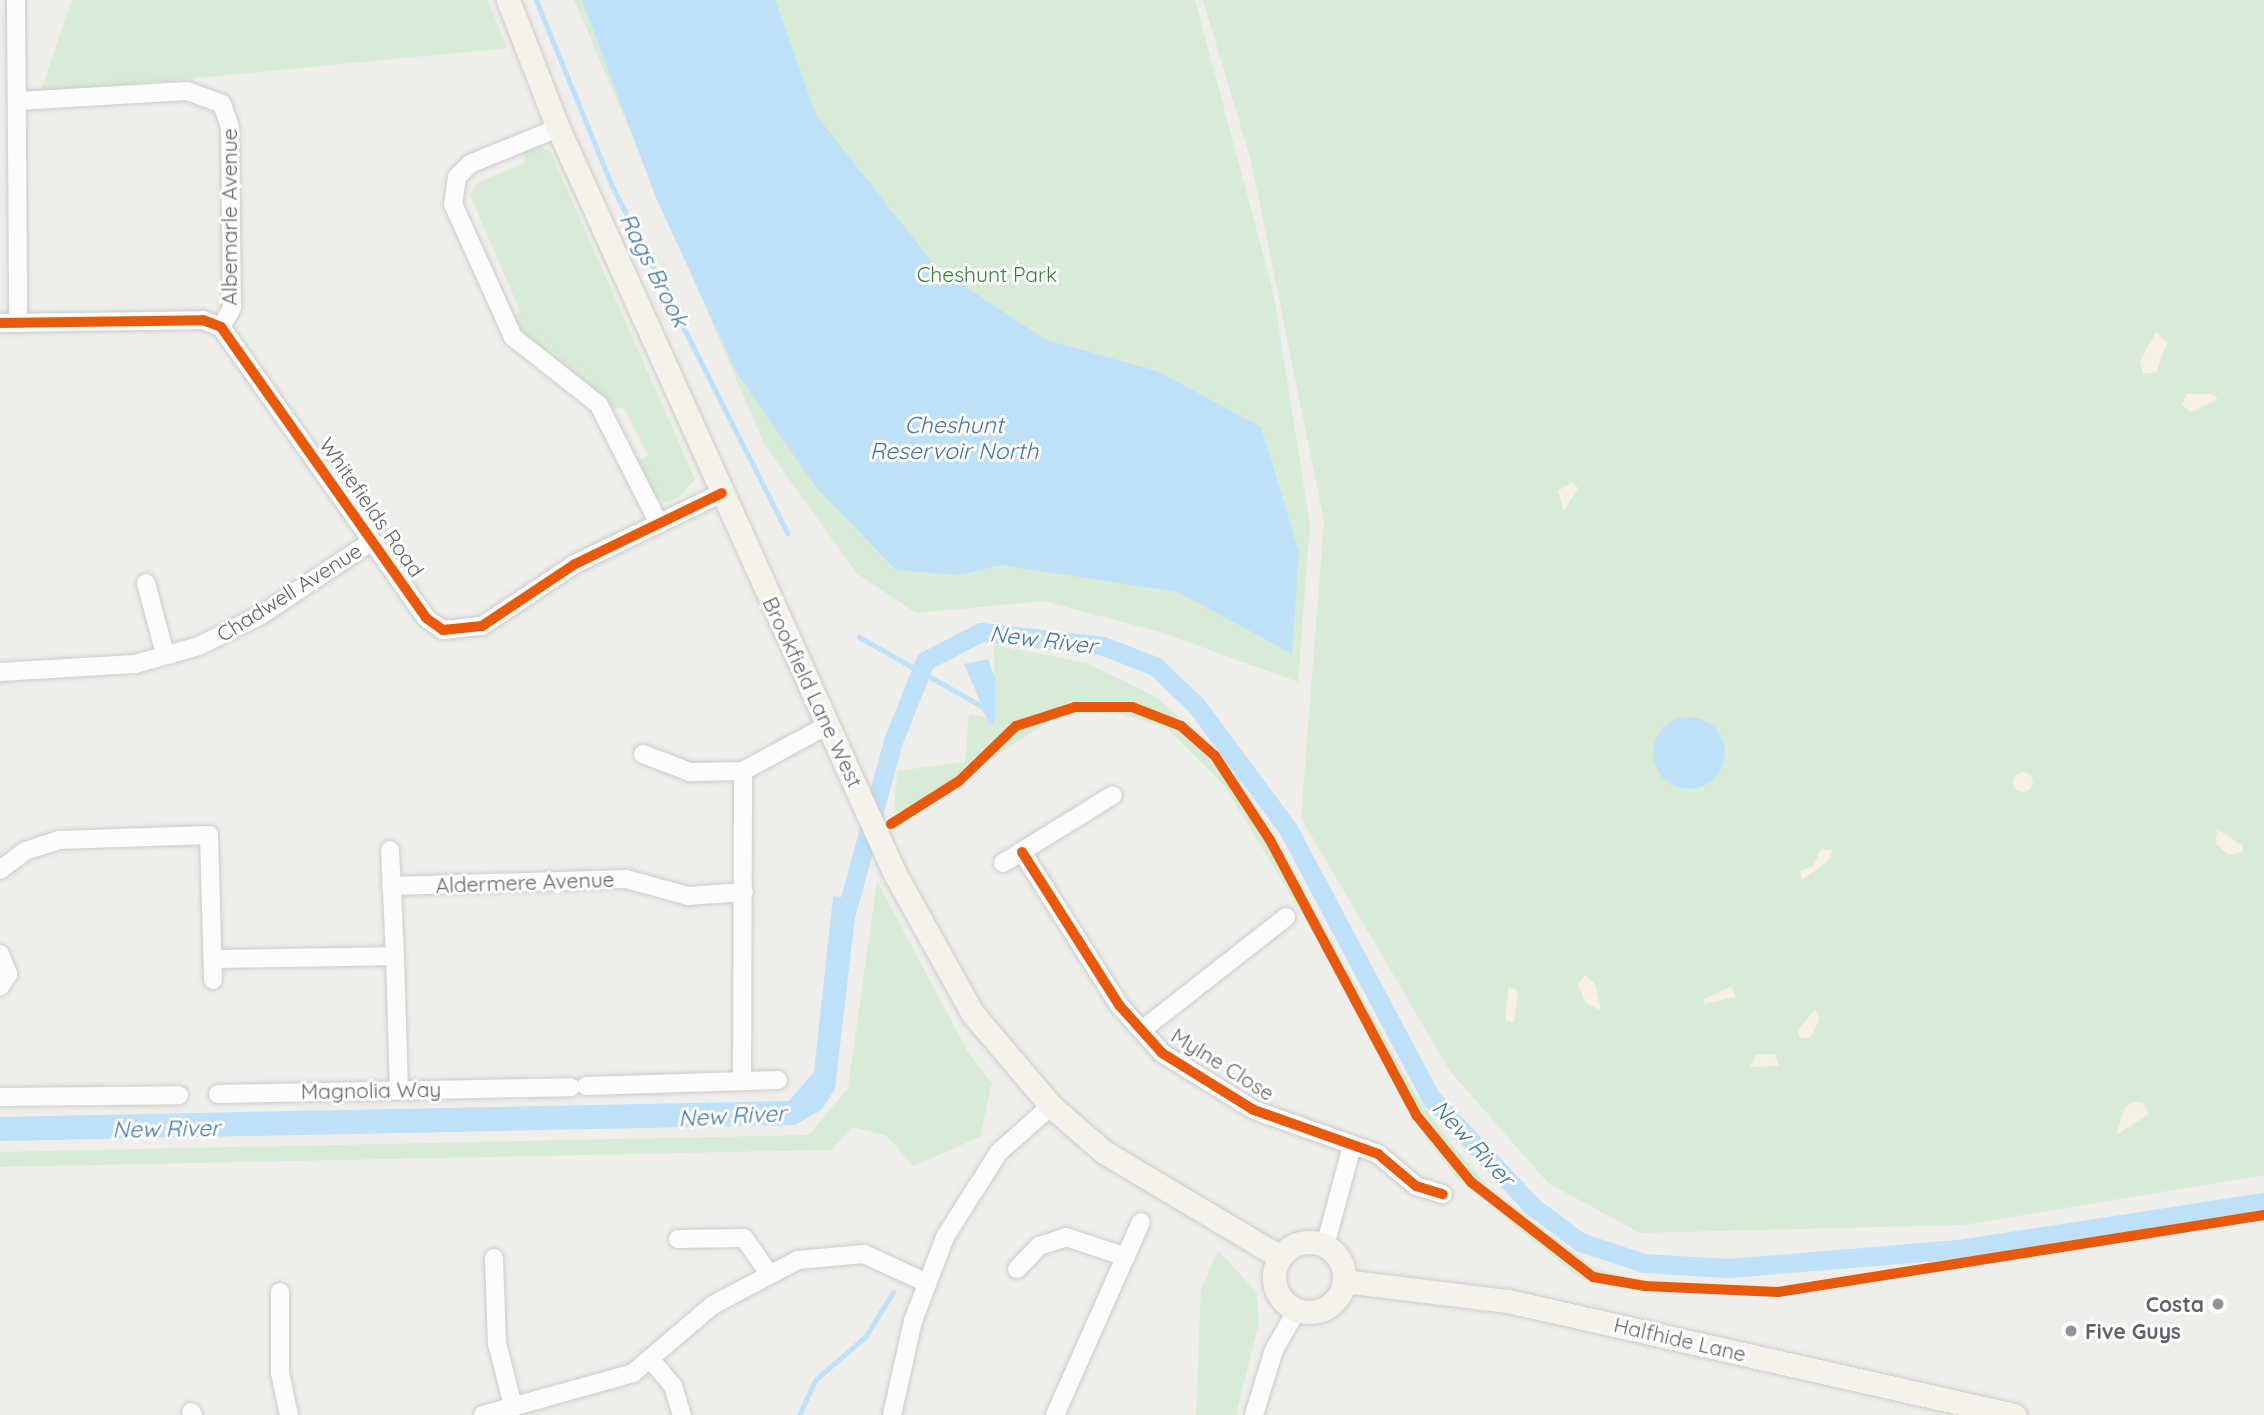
<!DOCTYPE html>
<style>
body{margin:0}
#map{position:relative;width:2264px;height:1415px;overflow:hidden;background:#efeeea;font-family:Quicksand,sans-serif}
div>[style]{position:absolute}
.green>*{inset:0;background:#d8ebd6}
.sand>*{inset:0;background:#f6f1e1}
.round{border-radius:50%}
.water>*{inset:0;background:#bfe0f9}
.stream>*{height:5px;margin:-2.5px;padding:0 2.5px;transform-origin:2.5px;border-radius:2.5px;background:#bfe0f9}
.canal>*{height:19px;margin:-9.5px;padding:0 9.5px;transform-origin:9.5px;border-radius:9.5px;background:#bfe0f9}
.roads{filter:drop-shadow(0 0 2px #cbcccc) drop-shadow(0 0 2px #cbcccc)}
.minor>*{height:18px;margin:-9px;padding:0 9px;transform-origin:9px;border-radius:9px;background:#fdfcfc}
.major>*{height:23px;margin:-11.5px;padding:0 11.5px;transform-origin:11.5px;border-radius:11.5px;background:#f4f2e9}
.major>.ring{margin:-11.5px;padding:0;box-sizing:content-box;background:none;border:23px solid #f4f2e9;border-radius:50%}
.cycleway>*{height:10px;margin:-5px;padding:0 5px;transform-origin:5px;border-radius:5px;background:#e8590c}
.dots>*{width:19px;height:19px;translate:-50% -50%;box-sizing:border-box;border:4px solid #fff;border-radius:50%}
span{translate:-50% -50%;white-space:nowrap;text-align:center;line-height:1.15;-webkit-text-stroke:6px #fff;paint-order:stroke}
.street-label{font-size:21px;color:#5f6368}
.park-label{font-size:21px;color:#348238}
.poi-label{font-size:21px;color:#5f6368;font-weight:700}
.right{translate:-100% -50%;text-align:right}
.left{translate:0 -50%;text-align:left}
.water-label{font-size:23px;color:#4174aa;font-style:italic}
</style>
<div id="map">
<div class="green">
<i style="clip-path:polygon(72px 0,488px 0,507px 48px,40px 93px)"></i>
<i style="clip-path:polygon(574px 0,1195px 0,1273px 291px,1310px 525px,1298px 682px,1160px 632px,1044px 601px,916px 613px,857px 574px,764px 444px)"></i>
<i style="clip-path:polygon(1203px 0,2264px 0,2264px 1175px,1963px 1225px,1640px 1233px,1548px 1183px,1450px 1071px,1301px 818px,1324px 521px,1251px 161px)"></i>
<i style="clip-path:polygon(539px 146px,550px 151px,695px 479px,678px 498px,665px 502px,652px 495px,636px 463px,648px 455px,623px 407px,610px 411px,535px 352px,511px 320px,520px 311px,470px 195px,477px 183px,526px 162px,522px 149px)"></i>
<i style="clip-path:polygon(994px 645px,1087px 663px,1156px 697px,1194px 730px,1291px 870px,1414px 1092px,1446px 1137px,1490px 1189px,1594px 1268px,1631px 1278px,1619px 1284px,1581px 1279px,1458px 1179px,1426px 1139px,1322px 947px,1224px 785px,1168px 729px,1115px 712px,1057px 716px,937px 794px,894px 814px,897px 771px,965px 762px,969px 714px,995px 719px)"></i>
<i style="clip-path:polygon(877px 881px,968px 1052px,992px 1083px,980px 1137px,913px 1166px,887px 1136px,853px 1127px,831px 1150px,0 1167px,0 1152px,809px 1135px,848px 1088px)"></i>
<i style="clip-path:polygon(1218px 1250px,1257px 1293px,1259px 1323px,1236px 1415px,1196px 1415px,1201px 1290px)"></i>
</div>
<div class="sand">
<i style="clip-path:polygon(2156px 332px,2167px 343px,2156px 372px,2143px 374px,2140px 361px)"></i>
<i style="clip-path:polygon(2187px 394px,2211px 394px,2218px 399px,2192px 412px,2182px 405px)"></i>
<i style="clip-path:polygon(1572px 482px,1578px 488px,1564px 511px,1558px 491px)"></i>
<i class="round" style="left:2013px;top:772px;width:20px;height:20px"></i>
<i style="clip-path:polygon(2217px 829px,2243px 846px,2242px 852px,2229px 855px,2216px 844px)"></i>
<i style="clip-path:polygon(1821px 849px,1833px 850px,1828px 861px,1802px 880px,1800px 871px,1813px 866px)"></i>
<i style="clip-path:polygon(1585px 975px,1595px 984px,1601px 1011px,1585px 1002px,1578px 984px)"></i>
<i style="clip-path:polygon(1509px 986px,1518px 992px,1514px 1023px,1505px 1020px)"></i>
<i style="clip-path:polygon(1732px 986px,1735px 997px,1704px 1004px,1704px 999px)"></i>
<i style="clip-path:polygon(1815px 1009px,1820px 1019px,1810px 1038px,1800px 1038px,1798px 1030px)"></i>
<i style="clip-path:polygon(1775px 1054px,1779px 1066px,1750px 1067px,1756px 1055px)"></i>
<i style="clip-path:polygon(2133px 1102px,2143px 1103px,2149px 1114px,2116px 1135px,2125px 1107px)"></i>
</div>
<div class="water">
<i style="clip-path:polygon(582px 0,775px 0,816px 115px,936px 267px,1046px 340px,1157px 371px,1261px 427px,1299px 552px,1292px 654px,1178px 592px,1002px 565px,958px 575px,896px 570px,815px 486px,737px 373px,656px 198px)"></i>
<i style="clip-path:polygon(988px 659px,995px 678px,995px 720px,989px 722px,964px 664px)"></i>
<i class="round" style="left:1653px;top:717px;width:72px;height:72px"></i>
<i style="clip-path:polygon(833px 896px,857px 899px,835px 1089px,821px 1110px,795px 1125px,0 1141px,0 1117px,789px 1101px,814px 1072px)"></i>
</div>
<div class="stream">
<i style="left:536px;top:0;width:201px;rotate:67.8deg"></i>
<i style="left:612px;top:186px;width:389px;rotate:63.2deg"></i>
<i style="left:859px;top:637px;width:142px;rotate:29.4deg"></i>
<i style="left:983px;top:707px;width:16px;rotate:60deg"></i>
<i style="left:799px;top:1415px;width:40px;rotate:-65deg"></i>
<i style="left:816px;top:1379px;width:65px;rotate:-40.6deg"></i>
<i style="left:865px;top:1337px;width:53px;rotate:-58.1deg"></i>
</div>
<div class="canal">
<i style="left:843px;top:924px;width:190px;rotate:-74.7deg"></i>
<i style="left:893px;top:741px;width:86px;rotate:-68.2deg"></i>
<i style="left:925px;top:661px;width:63px;rotate:-27.4deg"></i>
<i style="left:981px;top:632px;width:123px;rotate:6.5deg"></i>
<i style="left:1103px;top:646px;width:56px;rotate:21deg"></i>
<i style="left:1155px;top:666px;width:57px;rotate:43.6deg"></i>
<i style="left:1196px;top:705px;width:154px;rotate:53.4deg"></i>
<i style="left:1288px;top:829px;width:305px;rotate:62deg"></i>
<i style="left:1431px;top:1098px;width:148px;rotate:46.9deg"></i>
<i style="left:1532px;top:1206px;width:60px;rotate:36.9deg"></i>
<i style="left:1580px;top:1242px;width:67px;rotate:18.2deg"></i>
<i style="left:1644px;top:1263px;width:84px;rotate:3.4deg"></i>
<i style="left:1728px;top:1268px;width:232px;rotate:-4.7deg"></i>
<i style="left:1959px;top:1249px;width:309px;rotate:-8.8deg"></i>
</div>
<div class="roads">
<div class="minor">
<i style="left:16px;top:0;width:323px;rotate:89.6deg"></i>
<i style="left:18px;top:101px;width:169px;rotate:-3.4deg"></i>
<i style="left:187px;top:91px;width:37px;rotate:20deg"></i>
<i style="left:222px;top:104px;width:24px;rotate:71deg"></i>
<i style="left:230px;top:127px;width:181px;rotate:89.4deg"></i>
<i style="left:232px;top:308px;width:22px;rotate:120deg"></i>
<i style="left:558px;top:128px;width:95px;rotate:157.8deg"></i>
<i style="left:470px;top:164px;width:18px;rotate:135deg"></i>
<i style="left:457px;top:177px;width:27px;rotate:98deg"></i>
<i style="left:453px;top:204px;width:146px;rotate:65.7deg"></i>
<i style="left:513px;top:337px;width:110px;rotate:38.3deg"></i>
<i style="left:599px;top:405px;width:133px;rotate:63.2deg"></i>
<i style="left:0;top:323px;width:203px;rotate:-0.8deg"></i>
<i style="left:203px;top:320px;width:19px;rotate:21deg"></i>
<i style="left:221px;top:327px;width:356px;rotate:54.8deg"></i>
<i style="left:426px;top:618px;width:21px;rotate:35deg"></i>
<i style="left:443px;top:630px;width:39px;rotate:-6deg"></i>
<i style="left:482px;top:626px;width:112px;rotate:-33.7deg"></i>
<i style="left:575px;top:564px;width:163px;rotate:-25.8deg"></i>
<i style="left:146px;top:583px;width:73px;rotate:75deg"></i>
<i style="left:0;top:672px;width:135px;rotate:-3.4deg"></i>
<i style="left:135px;top:664px;width:66px;rotate:-15.7deg"></i>
<i style="left:199px;top:646px;width:69px;rotate:-26.6deg"></i>
<i style="left:261px;top:615px;width:133px;rotate:-33.7deg"></i>
<i style="left:643px;top:754px;width:50px;rotate:21deg"></i>
<i style="left:690px;top:772px;width:53px;rotate:-1.1deg"></i>
<i style="left:1022px;top:852px;width:181px;rotate:57.6deg"></i>
<i style="left:1119px;top:1005px;width:64px;rotate:48.1deg"></i>
<i style="left:1162px;top:1053px;width:108px;rotate:31.8deg"></i>
<i style="left:1254px;top:1110px;width:132px;rotate:19.5deg"></i>
<i style="left:1378px;top:1154px;width:50px;rotate:40.1deg"></i>
<i style="left:1416px;top:1186px;width:28px;rotate:17deg"></i>
<i style="left:1003px;top:863px;width:129px;rotate:-31.7deg"></i>
<i style="left:0;top:870px;width:31px;rotate:-37deg"></i>
<i style="left:25px;top:851px;width:36px;rotate:-18deg"></i>
<i style="left:59px;top:840px;width:150px;rotate:-1.9deg"></i>
<i style="left:209px;top:835px;width:145px;rotate:88.4deg"></i>
<i style="left:391px;top:886px;width:235px;rotate:-1.7deg"></i>
<i style="left:626px;top:879px;width:64px;rotate:15.3deg"></i>
<i style="left:688px;top:896px;width:56px;rotate:-4.1deg"></i>
<i style="left:0;top:954px;width:22px;rotate:68deg"></i>
<i style="left:8px;top:974px;width:15px;rotate:122deg"></i>
<i style="left:395px;top:956px;width:133px;rotate:88.3deg"></i>
<i style="left:213px;top:959px;width:182px;rotate:-0.9deg"></i>
<i style="left:395px;top:956px;width:106px;rotate:-92.7deg"></i>
<i style="left:1142px;top:1030px;width:183px;rotate:-38.1deg"></i>
<i style="left:742px;top:1081px;width:310px;rotate:-89.8deg"></i>
<i style="left:743px;top:771px;width:97px;rotate:-28.4deg"></i>
<i style="left:586px;top:1086px;width:192px;rotate:-1.8deg"></i>
<i style="left:218px;top:1094px;width:353px;rotate:-1.1deg"></i>
<i style="left:0;top:1097px;width:179px;rotate:-0.6deg"></i>
<i style="left:678px;top:1239px;width:66px;rotate:-0.9deg"></i>
<i style="left:744px;top:1238px;width:42px;rotate:54.8deg"></i>
<i style="left:1325px;top:1246px;width:104px;rotate:-74.9deg"></i>
<i style="left:494px;top:1258px;width:85px;rotate:88deg"></i>
<i style="left:497px;top:1343px;width:61px;rotate:75.7deg"></i>
<i style="left:1017px;top:1269px;width:32px;rotate:-46deg"></i>
<i style="left:1039px;top:1246px;width:28px;rotate:-18deg"></i>
<i style="left:1066px;top:1237px;width:63px;rotate:18.4deg"></i>
<i style="left:280px;top:1292px;width:81px;rotate:90deg"></i>
<i style="left:280px;top:1373px;width:43px;rotate:77.9deg"></i>
<i style="left:652px;top:1361px;width:33px;rotate:50deg"></i>
<i style="left:673px;top:1386px;width:30px;rotate:73deg"></i>
<i style="left:191px;top:1412px;width:4px;rotate:56deg"></i>
<i style="left:483px;top:1415px;width:156px;rotate:-15.6deg"></i>
<i style="left:633px;top:1373px;width:105px;rotate:-40.4deg"></i>
<i style="left:713px;top:1305px;width:96px;rotate:-27.9deg"></i>
<i style="left:798px;top:1260px;width:66px;rotate:-5.2deg"></i>
<i style="left:864px;top:1254px;width:67px;rotate:24.7deg"></i>
<i style="left:892px;top:1415px;width:96px;rotate:-77.4deg"></i>
<i style="left:913px;top:1321px;width:90px;rotate:-69.1deg"></i>
<i style="left:945px;top:1237px;width:101px;rotate:-57.6deg"></i>
<i style="left:999px;top:1152px;width:69px;rotate:-41.5deg"></i>
<i style="left:1055px;top:1415px;width:211px;rotate:-66deg"></i>
<i style="left:1254px;top:1415px;width:68px;rotate:-72.9deg"></i>
<i style="left:1274px;top:1350px;width:46px;rotate:-60.1deg"></i>
</div>
<div class="major">
<i style="left:508px;top:0;width:137px;rotate:68.7deg"></i>
<i style="left:558px;top:128px;width:819px;rotate:65.69deg"></i>
<i style="left:895px;top:874px;width:160px;rotate:60.9deg"></i>
<i style="left:973px;top:1014px;width:121px;rotate:49.7deg"></i>
<i style="left:1051px;top:1106px;width:70px;rotate:41deg"></i>
<i style="left:1104px;top:1152px;width:205px;rotate:30.8deg"></i>
<i class="ring" style="left:1274px;top:1242px;width:47px;height:47px"></i>
<i style="left:1344px;top:1281px;width:165px;rotate:7deg"></i>
<i style="left:1508px;top:1301px;width:519px;rotate:12.7deg"></i>
</div>
</div>
<div class="cycleway">
<i style="left:0;top:323px;width:203px;rotate:-0.8deg"></i>
<i style="left:203px;top:320px;width:19px;rotate:21deg"></i>
<i style="left:221px;top:327px;width:356px;rotate:54.8deg"></i>
<i style="left:426px;top:618px;width:21px;rotate:35deg"></i>
<i style="left:443px;top:630px;width:39px;rotate:-6deg"></i>
<i style="left:482px;top:626px;width:112px;rotate:-33.7deg"></i>
<i style="left:575px;top:564px;width:163px;rotate:-25.8deg"></i>
<i style="left:891px;top:824px;width:80px;rotate:-32.3deg"></i>
<i style="left:959px;top:781px;width:79px;rotate:-44deg"></i>
<i style="left:1016px;top:726px;width:62px;rotate:-17.9deg"></i>
<i style="left:1075px;top:707px;width:57px"></i>
<i style="left:1132px;top:707px;width:53px;rotate:21.2deg"></i>
<i style="left:1181px;top:726px;width:45px;rotate:41.4deg"></i>
<i style="left:1215px;top:756px;width:100px;rotate:56.8deg"></i>
<i style="left:1270px;top:840px;width:313px;rotate:62deg"></i>
<i style="left:1417px;top:1116px;width:85px;rotate:50.7deg"></i>
<i style="left:1471px;top:1182px;width:155px;rotate:37.9deg"></i>
<i style="left:1593px;top:1277px;width:53px;rotate:9.8deg"></i>
<i style="left:1645px;top:1286px;width:133px;rotate:2.6deg"></i>
<i style="left:1778px;top:1292px;width:492px;rotate:-9deg"></i>
<i style="left:1022px;top:852px;width:181px;rotate:57.6deg"></i>
<i style="left:1119px;top:1005px;width:64px;rotate:48.1deg"></i>
<i style="left:1162px;top:1053px;width:108px;rotate:31.8deg"></i>
<i style="left:1254px;top:1110px;width:132px;rotate:19.5deg"></i>
<i style="left:1378px;top:1154px;width:50px;rotate:40.1deg"></i>
<i style="left:1416px;top:1186px;width:28px;rotate:17deg"></i>
</div>
<div class="dots">
<i style="left:2218px;top:1304px;background:#919496"></i>
<i style="left:2071px;top:1331px;background:#919496"></i>
</div>
<div class="street-label">
<span style="left:229px;top:217px;rotate:-90deg">Albemarle Avenue</span>
<span style="left:372px;top:507px;rotate:55deg">Whitefields Road</span>
<span style="left:289px;top:592px;rotate:-32deg">Chadwell Avenue</span>
<span style="left:813px;top:692px;rotate:65deg">Brookfield Lane West</span>
<span style="left:525px;top:882px;rotate:-2deg">Aldermere Avenue</span>
<span style="left:1223px;top:1064px;rotate:32deg">Mylne Close</span>
<span style="left:371px;top:1090px;rotate:-1deg">Magnolia Way</span>
<span style="left:1680px;top:1339px;rotate:13deg">Halfhide Lane</span>
</div>
<div class="park-label">
<span style="left:987px;top:274px">Cheshunt Park</span>
</div>
<div class="poi-label">
<span class="right" style="left:2204px;top:1304px">Costa</span>
<span class="left" style="left:2085px;top:1331px">Five Guys</span>
</div>
<div class="water-label">
<span style="left:654px;top:270px;rotate:63deg">Rags Brook</span>
<span style="left:954px;top:438px">Cheshunt<br>Reservoir North</span>
<span style="left:1043px;top:640px;rotate:7deg">New River</span>
<span style="left:732px;top:1116px;rotate:-3deg">New River</span>
<span style="left:166px;top:1129px;rotate:-1deg">New River</span>
<span style="left:1473px;top:1143px;rotate:47deg">New River</span>
</div>
</div>
